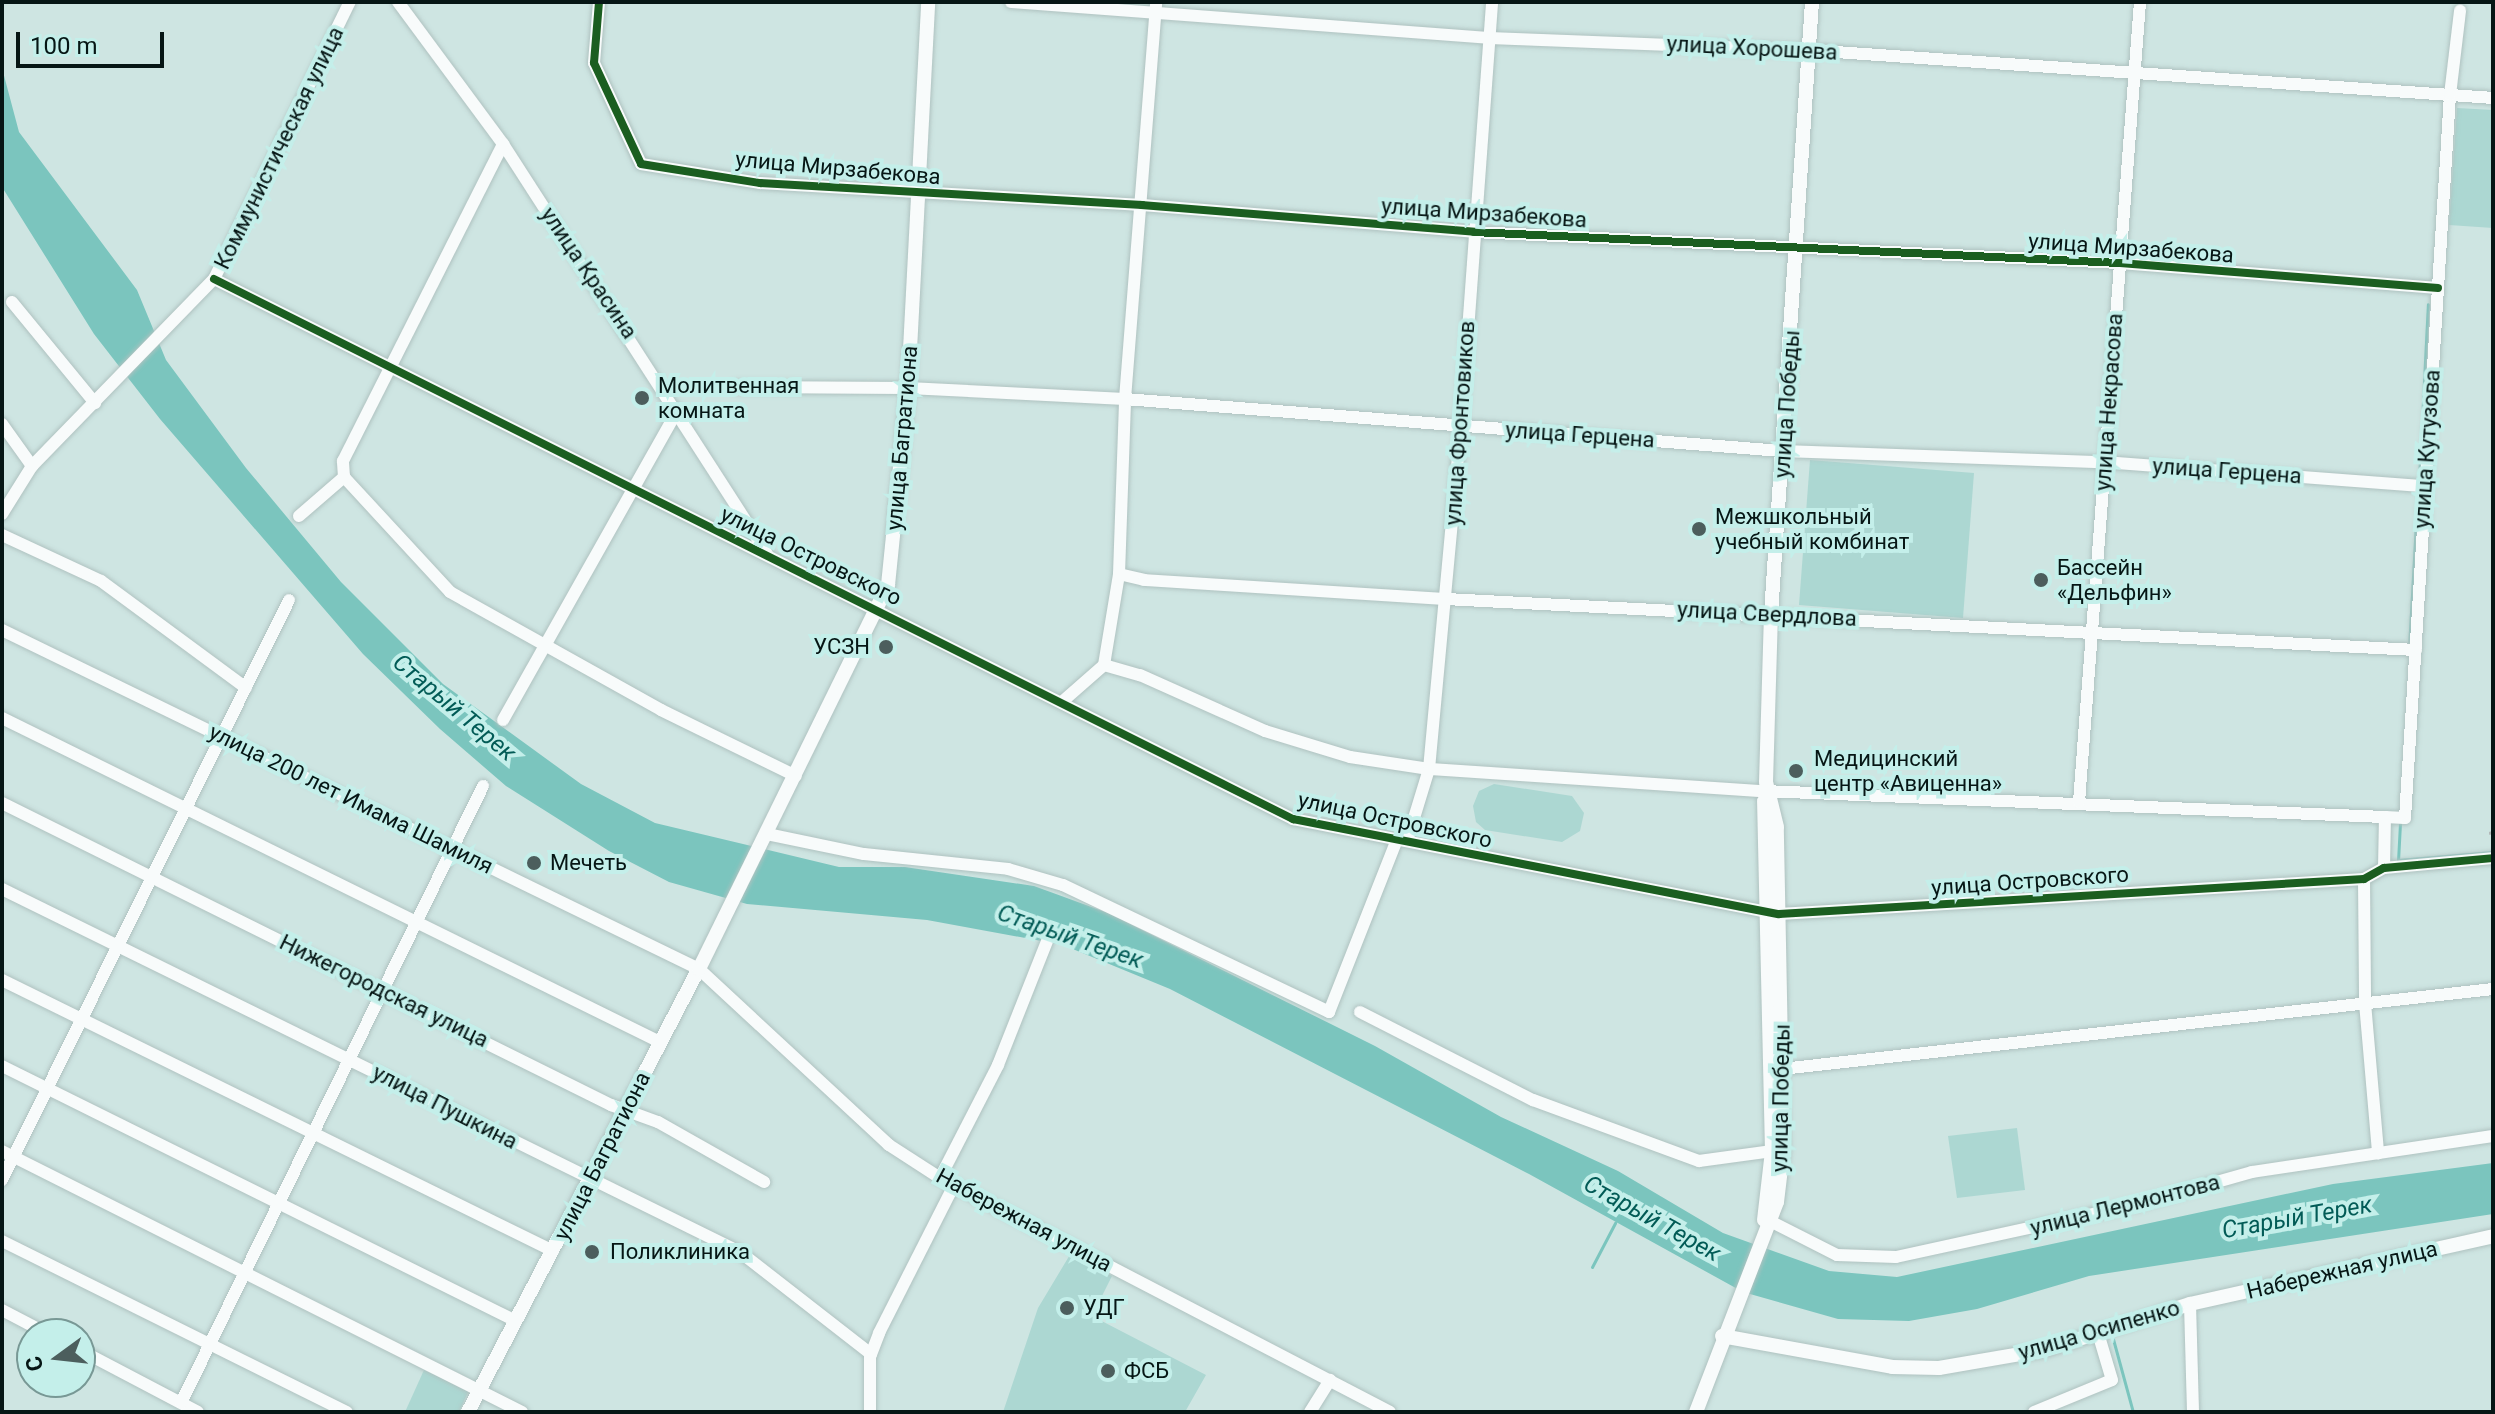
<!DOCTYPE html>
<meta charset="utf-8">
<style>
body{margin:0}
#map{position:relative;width:2495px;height:1414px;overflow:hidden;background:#cee5e2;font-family:Roboto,sans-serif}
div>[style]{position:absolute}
.green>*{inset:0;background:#acd7d2}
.water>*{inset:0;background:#7bc5be}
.stream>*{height:3px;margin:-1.5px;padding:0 1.5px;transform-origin:1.5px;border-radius:1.5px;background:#7bc5be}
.roads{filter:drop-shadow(0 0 2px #afc2c0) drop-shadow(0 0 2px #afc2c0)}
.minor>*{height:12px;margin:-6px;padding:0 6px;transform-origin:6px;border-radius:6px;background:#f8fbfb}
.major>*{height:14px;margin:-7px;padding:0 7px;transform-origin:7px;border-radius:7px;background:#f8fbfb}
.rail>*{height:3px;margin-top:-1.5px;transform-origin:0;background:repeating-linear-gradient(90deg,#b2b8b8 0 14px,transparent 0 28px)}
.cycleway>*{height:8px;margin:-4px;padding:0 4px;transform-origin:4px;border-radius:4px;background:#1b5e20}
.dots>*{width:22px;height:22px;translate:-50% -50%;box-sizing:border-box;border:4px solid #c4efea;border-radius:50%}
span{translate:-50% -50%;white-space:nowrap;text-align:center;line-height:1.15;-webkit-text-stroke:8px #c4efea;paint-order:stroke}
.street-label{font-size:22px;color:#061615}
.poi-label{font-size:22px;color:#061615}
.left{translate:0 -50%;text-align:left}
.right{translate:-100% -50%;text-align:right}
.water-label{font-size:24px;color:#025b56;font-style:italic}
.frame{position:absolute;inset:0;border:4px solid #061615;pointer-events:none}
.north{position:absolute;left:16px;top:1318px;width:80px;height:80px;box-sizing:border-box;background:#c4efea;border:2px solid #789895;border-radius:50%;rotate:255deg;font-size:22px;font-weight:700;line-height:32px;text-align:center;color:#061615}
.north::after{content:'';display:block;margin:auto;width:28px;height:36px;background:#4c5e5d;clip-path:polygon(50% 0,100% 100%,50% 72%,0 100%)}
.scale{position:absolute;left:16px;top:32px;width:148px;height:36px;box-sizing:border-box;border:4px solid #061615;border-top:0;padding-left:10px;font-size:24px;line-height:28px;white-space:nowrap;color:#061615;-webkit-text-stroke:6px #c4efea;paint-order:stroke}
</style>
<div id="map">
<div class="green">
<i style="clip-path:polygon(2457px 108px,2493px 110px,2493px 228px,2449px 225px)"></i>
<i style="clip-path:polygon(1810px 460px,1974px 473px,1963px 618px,1799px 605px)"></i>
<i style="clip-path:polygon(1494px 784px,1572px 796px,1584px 813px,1580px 831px,1562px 842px,1485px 830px,1476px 822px,1473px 806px,1479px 791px)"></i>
<i style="clip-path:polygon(2017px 1128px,2025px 1190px,1957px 1198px,1948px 1136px)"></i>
<i style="clip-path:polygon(1071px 1253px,1112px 1276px,1092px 1316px,1206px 1375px,1185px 1412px,1003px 1412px,1038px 1308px)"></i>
<i style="clip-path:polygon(424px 1370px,469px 1390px,459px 1412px,405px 1412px)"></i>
</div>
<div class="water">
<i style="clip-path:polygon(2px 68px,19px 132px,137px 290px,166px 360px,246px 468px,341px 582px,443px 684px,581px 784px,655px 823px,839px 867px,905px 867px,1034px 886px,1108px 913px,1375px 1046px,1501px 1117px,1618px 1171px,1723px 1233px,1829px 1271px,1897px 1277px,2333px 1184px,2493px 1163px,2493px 1214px,2089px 1276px,1977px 1309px,1909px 1321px,1838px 1319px,1743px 1292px,1529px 1174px,1170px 989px,1063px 945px,927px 920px,747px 904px,669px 882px,609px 851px,506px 786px,440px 729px,363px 654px,160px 419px,94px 334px,2px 187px)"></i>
</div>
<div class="stream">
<i style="left:2419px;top:480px;width:176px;rotate:-87.1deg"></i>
<i style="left:2409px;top:648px;width:160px;rotate:-86.8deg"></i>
<i style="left:2400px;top:823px;width:37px;rotate:93deg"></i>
<i style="left:2398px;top:860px;width:95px;rotate:-4.8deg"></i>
<i style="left:1592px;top:1267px;width:50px;rotate:-62.4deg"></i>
<i style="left:2113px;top:1339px;width:76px;rotate:74.7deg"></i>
</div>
<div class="roads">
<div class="minor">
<i style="left:398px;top:2px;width:177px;rotate:53.5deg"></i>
<i style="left:503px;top:144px;width:487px;rotate:57.2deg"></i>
<i style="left:599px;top:2px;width:61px;rotate:94.7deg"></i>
<i style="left:594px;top:63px;width:111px;rotate:65deg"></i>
<i style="left:641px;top:164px;width:121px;rotate:9.1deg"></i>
<i style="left:760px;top:183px;width:383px;rotate:3.3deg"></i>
<i style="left:1142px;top:205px;width:333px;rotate:4.6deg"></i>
<i style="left:1474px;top:232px;width:647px;rotate:2.75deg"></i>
<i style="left:2120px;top:263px;width:319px;rotate:4.5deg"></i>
<i style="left:1011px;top:2px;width:479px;rotate:4.3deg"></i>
<i style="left:1489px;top:38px;width:318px;rotate:2.2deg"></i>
<i style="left:1807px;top:50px;width:688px;rotate:4deg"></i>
<i style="left:214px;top:279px;width:1207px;rotate:26.59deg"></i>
<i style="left:1293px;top:819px;width:495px;rotate:11.1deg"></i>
<i style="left:1779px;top:914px;width:586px;rotate:-3.42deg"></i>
<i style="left:2364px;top:879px;width:23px;rotate:-29deg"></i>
<i style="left:2384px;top:868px;width:109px;rotate:-5.2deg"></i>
<i style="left:12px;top:302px;width:131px;rotate:50.6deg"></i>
<i style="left:736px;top:387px;width:172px;rotate:0.3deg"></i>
<i style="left:908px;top:388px;width:217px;rotate:2.9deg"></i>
<i style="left:1125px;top:399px;width:659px;rotate:4.53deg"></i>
<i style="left:1782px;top:451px;width:321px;rotate:2deg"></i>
<i style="left:2103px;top:462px;width:323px;rotate:4.3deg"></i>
<i style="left:2px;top:424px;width:52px;rotate:54.5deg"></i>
<i style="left:344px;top:477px;width:156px;rotate:47.3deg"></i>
<i style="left:450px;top:592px;width:242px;rotate:29.2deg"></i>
<i style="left:661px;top:710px;width:150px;rotate:26.1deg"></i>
<i style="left:2px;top:514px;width:57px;rotate:-58deg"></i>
<i style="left:32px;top:466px;width:261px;rotate:-45.8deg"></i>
<i style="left:214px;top:279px;width:309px;rotate:-63.9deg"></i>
<i style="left:299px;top:516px;width:60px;rotate:-40.9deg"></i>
<i style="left:344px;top:477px;width:16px;rotate:-94deg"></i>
<i style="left:343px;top:461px;width:355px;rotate:-63.2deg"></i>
<i style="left:2px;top:535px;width:109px;rotate:24.9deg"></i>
<i style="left:101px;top:581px;width:180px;rotate:36.4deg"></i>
<i style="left:1119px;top:574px;width:26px;rotate:13deg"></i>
<i style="left:1144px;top:580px;width:303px;rotate:3.6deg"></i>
<i style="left:1446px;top:599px;width:971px;rotate:3.01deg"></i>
<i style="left:2px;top:630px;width:775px;rotate:25.94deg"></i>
<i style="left:699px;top:969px;width:259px;rotate:42.8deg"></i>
<i style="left:889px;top:1145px;width:61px;rotate:32.9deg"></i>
<i style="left:940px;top:1178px;width:507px;rotate:27.47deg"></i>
<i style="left:1104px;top:665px;width:37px;rotate:16deg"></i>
<i style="left:1140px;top:675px;width:137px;rotate:24.1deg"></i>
<i style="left:1265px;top:731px;width:89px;rotate:17deg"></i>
<i style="left:1350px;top:757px;width:80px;rotate:8.6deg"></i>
<i style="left:1429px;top:769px;width:336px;rotate:3.8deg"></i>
<i style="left:1764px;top:791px;width:622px;rotate:2.4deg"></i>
<i style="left:1063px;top:701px;width:55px;rotate:-41.3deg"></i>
<i style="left:1104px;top:665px;width:92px;rotate:-80.6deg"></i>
<i style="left:1119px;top:574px;width:175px;rotate:-88deg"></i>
<i style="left:1125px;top:399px;width:398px;rotate:-85.5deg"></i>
<i style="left:2px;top:718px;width:733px;rotate:26.22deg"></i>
<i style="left:503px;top:720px;width:356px;rotate:-60.6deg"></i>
<i style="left:2079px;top:802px;width:802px;rotate:-85.64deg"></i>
<i style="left:2px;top:803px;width:680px;rotate:26.38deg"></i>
<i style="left:611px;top:1105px;width:50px;rotate:19.9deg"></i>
<i style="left:658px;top:1122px;width:122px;rotate:29.5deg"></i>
<i style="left:767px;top:834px;width:99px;rotate:11.7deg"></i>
<i style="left:864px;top:854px;width:145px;rotate:5.9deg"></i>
<i style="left:1008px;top:869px;width:57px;rotate:16.2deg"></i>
<i style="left:1063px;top:885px;width:295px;rotate:25.5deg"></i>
<i style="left:1329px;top:1012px;width:186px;rotate:-68.5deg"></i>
<i style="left:1407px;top:841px;width:75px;rotate:-73deg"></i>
<i style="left:1429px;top:769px;width:344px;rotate:-84.7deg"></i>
<i style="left:1461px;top:426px;width:425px;rotate:-85.8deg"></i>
<i style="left:2384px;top:868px;width:51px;rotate:-88.9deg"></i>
<i style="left:2385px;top:817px;width:20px;rotate:3deg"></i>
<i style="left:2405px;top:818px;width:724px;rotate:-86.44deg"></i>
<i style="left:2450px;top:95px;width:85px;rotate:-83.2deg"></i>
<i style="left:2364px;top:879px;width:124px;rotate:89.5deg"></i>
<i style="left:2365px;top:1003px;width:151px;rotate:85deg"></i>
<i style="left:2px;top:889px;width:822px;rotate:26.19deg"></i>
<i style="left:740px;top:1252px;width:166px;rotate:37.9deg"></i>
<i style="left:2px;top:980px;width:614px;rotate:26.19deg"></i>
<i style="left:1360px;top:1012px;width:194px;rotate:27deg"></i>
<i style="left:1533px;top:1100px;width:177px;rotate:20.2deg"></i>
<i style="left:1699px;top:1161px;width:74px;rotate:-7.8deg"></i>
<i style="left:2px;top:1066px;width:574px;rotate:26.39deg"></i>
<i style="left:1773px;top:1070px;width:725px;rotate:-6.42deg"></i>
<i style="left:2px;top:1151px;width:582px;rotate:26.65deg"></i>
<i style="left:940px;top:1178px;width:127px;rotate:-62.8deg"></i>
<i style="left:998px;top:1065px;width:133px;rotate:-68.4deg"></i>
<i style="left:2px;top:1180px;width:647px;rotate:-63.67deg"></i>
<i style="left:1764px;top:1218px;width:82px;rotate:26.9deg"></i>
<i style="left:1837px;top:1255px;width:59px;rotate:1.9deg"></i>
<i style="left:1896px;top:1257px;width:249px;rotate:-12.3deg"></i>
<i style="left:2139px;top:1204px;width:117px;rotate:-15.8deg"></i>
<i style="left:2252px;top:1172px;width:244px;rotate:-8.5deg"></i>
<i style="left:2px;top:1241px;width:385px;rotate:26.4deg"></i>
<i style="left:2190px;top:1304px;width:108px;rotate:88.4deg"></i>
<i style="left:2px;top:1310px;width:52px;rotate:27.6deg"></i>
<i style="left:80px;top:1350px;width:133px;rotate:27.7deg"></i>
<i style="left:181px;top:1403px;width:687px;rotate:-63.92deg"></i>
<i style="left:870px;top:1412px;width:55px;rotate:-90deg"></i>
<i style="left:870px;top:1357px;width:26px;rotate:-69deg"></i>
<i style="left:879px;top:1333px;width:166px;rotate:-63.1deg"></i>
<i style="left:1310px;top:1412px;width:38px;rotate:-58deg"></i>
<i style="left:2034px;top:1412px;width:84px;rotate:-22.3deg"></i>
<i style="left:2112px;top:1380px;width:49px;rotate:-106.6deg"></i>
</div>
<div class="major">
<i style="left:1764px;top:1220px;width:69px;rotate:-83.4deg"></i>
<i style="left:1772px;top:1151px;width:350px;rotate:-91.3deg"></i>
<i style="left:1722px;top:1336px;width:173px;rotate:10.3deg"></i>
<i style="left:1892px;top:1367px;width:47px;rotate:1.2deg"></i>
<i style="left:1939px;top:1368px;width:107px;rotate:-9.7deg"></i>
<i style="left:2044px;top:1350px;width:153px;rotate:-17.5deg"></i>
<i style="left:2190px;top:1304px;width:311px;rotate:-12.6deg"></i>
<i style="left:468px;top:1412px;width:500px;rotate:-62.5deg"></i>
<i style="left:699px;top:969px;width:428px;rotate:-63.8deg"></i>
<i style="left:888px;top:585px;width:198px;rotate:-84.2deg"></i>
<i style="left:908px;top:388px;width:387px;rotate:-87deg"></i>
<i style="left:1696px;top:1412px;width:225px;rotate:-68.9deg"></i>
<i style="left:1777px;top:1202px;width:50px;rotate:-83.2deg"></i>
<i style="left:1783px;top:1152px;width:325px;rotate:-91.1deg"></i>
<i style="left:1777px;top:827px;width:46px;rotate:-103.7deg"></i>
<i style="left:1766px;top:782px;width:168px;rotate:-88.3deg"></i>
<i style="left:1771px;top:614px;width:613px;rotate:-86.17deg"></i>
</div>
</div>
<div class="rail">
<i style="left:2489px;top:833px;width:4px;rotate:-14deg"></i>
</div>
<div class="cycleway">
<i style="left:599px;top:2px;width:61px;rotate:94.7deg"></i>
<i style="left:594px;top:63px;width:111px;rotate:65deg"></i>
<i style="left:641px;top:164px;width:121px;rotate:9.1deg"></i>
<i style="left:760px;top:183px;width:383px;rotate:3.3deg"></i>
<i style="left:1142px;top:205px;width:333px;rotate:4.6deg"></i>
<i style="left:1474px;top:232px;width:647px;rotate:2.75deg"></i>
<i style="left:2120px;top:263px;width:319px;rotate:4.5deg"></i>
<i style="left:214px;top:279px;width:1207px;rotate:26.59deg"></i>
<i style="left:1293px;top:819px;width:495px;rotate:11.1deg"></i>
<i style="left:1779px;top:914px;width:586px;rotate:-3.42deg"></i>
<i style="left:2364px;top:879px;width:23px;rotate:-29deg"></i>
<i style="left:2384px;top:868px;width:109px;rotate:-5.2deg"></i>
</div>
<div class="dots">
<i style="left:642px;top:398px;background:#4c5e5d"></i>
<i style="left:1699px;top:529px;background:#4c5e5d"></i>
<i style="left:2041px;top:580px;background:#4c5e5d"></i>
<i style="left:886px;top:647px;background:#4c5e5d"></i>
<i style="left:1796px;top:771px;background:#4c5e5d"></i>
<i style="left:534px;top:863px;background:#4c5e5d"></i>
<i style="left:592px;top:1252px;background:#4c5e5d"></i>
<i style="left:1067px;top:1308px;background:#4c5e5d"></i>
<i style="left:1108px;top:1371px;background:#4c5e5d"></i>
</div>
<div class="street-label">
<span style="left:1752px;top:48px;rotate:3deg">улица Хорошева</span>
<span style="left:279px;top:148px;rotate:-64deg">Коммунистическая улица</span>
<span style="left:838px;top:168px;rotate:5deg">улица Мирзабекова</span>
<span style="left:1484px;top:213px;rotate:4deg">улица Мирзабекова</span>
<span style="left:2131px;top:248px;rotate:4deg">улица Мирзабекова</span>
<span style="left:589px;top:273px;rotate:56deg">улица Красина</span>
<span style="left:2109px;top:402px;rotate:-86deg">улица Некрасова</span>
<span style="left:1787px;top:404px;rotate:-86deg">улица Победы</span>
<span style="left:1460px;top:423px;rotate:-86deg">улица Фронтовиков</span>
<span style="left:1580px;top:435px;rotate:4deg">улица Герцена</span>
<span style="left:902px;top:438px;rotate:-85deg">улица Багратиона</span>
<span style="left:2427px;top:449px;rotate:-86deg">улица Кутузова</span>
<span style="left:2227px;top:471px;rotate:4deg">улица Герцена</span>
<span style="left:811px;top:556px;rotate:26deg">улица Островского</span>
<span style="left:1767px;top:614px;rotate:3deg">улица Свердлова</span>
<span style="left:351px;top:799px;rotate:26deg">улица 200 лет Имама Шамиля</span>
<span style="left:1395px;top:820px;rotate:12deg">улица Островского</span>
<span style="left:2030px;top:881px;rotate:-4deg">улица Островского</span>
<span style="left:384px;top:991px;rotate:26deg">Нижегородская улица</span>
<span style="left:1781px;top:1098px;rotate:-89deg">улица Победы</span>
<span style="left:445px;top:1107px;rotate:27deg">улица Пушкина</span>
<span style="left:602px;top:1156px;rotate:-63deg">улица Багратиона</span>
<span style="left:2125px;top:1205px;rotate:-14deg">улица Лермонтова</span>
<span style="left:1024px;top:1220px;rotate:28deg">Набережная улица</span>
<span style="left:2342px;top:1270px;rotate:-13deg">Набережная улица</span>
<span style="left:2099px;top:1330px;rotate:-16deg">улица Осипенко</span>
</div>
<div class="poi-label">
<span class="left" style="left:658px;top:398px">Молитвенная<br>комната</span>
<span class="left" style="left:1715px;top:529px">Межшкольный<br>учебный комбинат</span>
<span class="left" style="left:2057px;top:580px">Бассейн<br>«Дельфин»</span>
<span class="right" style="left:870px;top:647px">УСЗН</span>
<span class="left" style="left:1814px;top:771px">Медицинский<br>центр «Авиценна»</span>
<span class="left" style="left:550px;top:863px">Мечеть</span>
<span class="left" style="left:610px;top:1252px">Поликлиника</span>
<span class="left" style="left:1083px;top:1308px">УДГ</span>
<span class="left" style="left:1124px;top:1371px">ФСБ</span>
</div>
<div class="water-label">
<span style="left:454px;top:708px;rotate:40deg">Старый Терек</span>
<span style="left:1070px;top:937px;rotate:19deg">Старый Терек</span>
<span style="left:2297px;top:1218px;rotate:-10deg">Старый Терек</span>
<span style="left:1652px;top:1219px;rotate:29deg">Старый Терек</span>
</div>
<div class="frame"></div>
<div class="north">С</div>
<div class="scale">100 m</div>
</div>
